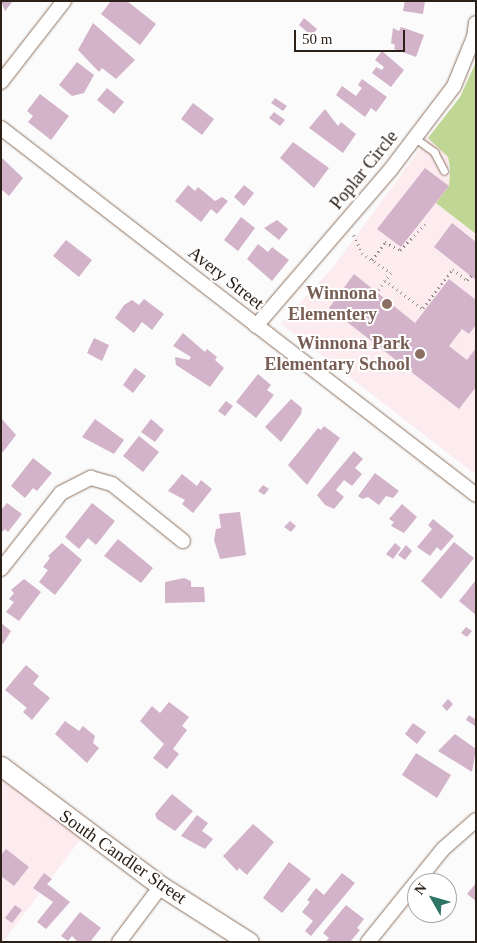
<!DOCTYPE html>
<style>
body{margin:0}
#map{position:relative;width:477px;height:943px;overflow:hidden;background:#fbfbfb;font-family:Georgia,serif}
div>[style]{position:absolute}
.education>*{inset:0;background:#fcecf0}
.green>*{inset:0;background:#c0d694}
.building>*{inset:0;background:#d2b3c9}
.path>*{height:2.5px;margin-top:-1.25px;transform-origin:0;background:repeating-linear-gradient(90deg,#8d8783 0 1px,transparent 0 5px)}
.roads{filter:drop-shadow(0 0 1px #8c715d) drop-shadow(0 0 1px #8c715d)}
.lane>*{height:7px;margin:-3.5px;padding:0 3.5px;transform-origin:3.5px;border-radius:3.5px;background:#fff}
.street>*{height:14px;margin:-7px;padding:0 7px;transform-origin:7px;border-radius:7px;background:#fff}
.secondary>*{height:19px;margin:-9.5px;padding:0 9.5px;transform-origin:9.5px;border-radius:9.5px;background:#fff}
.dots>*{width:14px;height:14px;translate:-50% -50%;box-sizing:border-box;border:2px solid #fff;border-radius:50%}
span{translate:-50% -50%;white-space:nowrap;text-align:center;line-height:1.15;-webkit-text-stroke:4px #fff;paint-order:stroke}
.street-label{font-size:18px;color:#2c2119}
.education-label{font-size:18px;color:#785e54;font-weight:700}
.right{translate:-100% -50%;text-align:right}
.frame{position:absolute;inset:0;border:2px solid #2c2119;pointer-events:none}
.north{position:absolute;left:407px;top:873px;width:50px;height:50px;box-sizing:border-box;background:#fff;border:1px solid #aba6a3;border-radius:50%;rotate:308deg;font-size:14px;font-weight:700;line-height:20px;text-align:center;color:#2c2119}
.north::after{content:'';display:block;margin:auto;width:18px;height:22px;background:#307468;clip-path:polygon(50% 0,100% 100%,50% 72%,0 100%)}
.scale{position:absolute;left:294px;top:30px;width:111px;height:22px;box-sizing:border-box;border:2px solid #2c2119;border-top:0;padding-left:6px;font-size:15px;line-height:18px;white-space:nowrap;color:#2c2119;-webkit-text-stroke:4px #fff;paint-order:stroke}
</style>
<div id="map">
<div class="education">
<i style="clip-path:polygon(428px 138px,448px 157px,451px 215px,476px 234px,476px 475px,281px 324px,334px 266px)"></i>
<i style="clip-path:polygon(1px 764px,86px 832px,3px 942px,1px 942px)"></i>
</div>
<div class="green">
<i style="clip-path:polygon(476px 62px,476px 234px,436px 203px,449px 186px,450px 169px,448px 157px,428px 138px,460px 97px)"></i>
</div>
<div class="building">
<i style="clip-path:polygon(1px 1px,13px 1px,5px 11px)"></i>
<i style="clip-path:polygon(111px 1px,127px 1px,156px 24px,140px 45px,101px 14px)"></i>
<i style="clip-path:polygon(405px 1px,425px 1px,423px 14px,403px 11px)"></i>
<i style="clip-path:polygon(304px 18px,317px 29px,312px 36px,299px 25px)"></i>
<i style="clip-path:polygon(93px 23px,135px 60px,116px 79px,102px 68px,99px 72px,78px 50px)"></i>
<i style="clip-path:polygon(401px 27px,424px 35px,416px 57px,394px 49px,395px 45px,391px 43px,393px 28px,399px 31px)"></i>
<i style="clip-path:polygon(382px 51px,404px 70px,391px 87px,372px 73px,376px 67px,382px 70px,384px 67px,375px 60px)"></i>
<i style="clip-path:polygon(77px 62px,94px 75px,84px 93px,72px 96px,59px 85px)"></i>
<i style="clip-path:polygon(362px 79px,387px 97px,376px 112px,371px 108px,365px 117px,336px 95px,342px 86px,356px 96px,362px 88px,358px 85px)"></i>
<i style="clip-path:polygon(107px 88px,124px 102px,114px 114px,97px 100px)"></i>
<i style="clip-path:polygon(40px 94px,69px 116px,51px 140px,28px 122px,33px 116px,27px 111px)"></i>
<i style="clip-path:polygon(275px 98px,287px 106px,283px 111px,271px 103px)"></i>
<i style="clip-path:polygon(193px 103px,214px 119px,202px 135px,181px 119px)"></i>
<i style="clip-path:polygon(325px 109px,338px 126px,341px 122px,356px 134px,343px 153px,309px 128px)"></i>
<i style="clip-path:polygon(274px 112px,285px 120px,280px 126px,269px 118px)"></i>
<i style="clip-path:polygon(293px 142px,329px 168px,314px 188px,280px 158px)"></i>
<i style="clip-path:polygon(1px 157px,23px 178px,9px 196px,1px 189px)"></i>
<i style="clip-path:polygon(425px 168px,449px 186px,401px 247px,377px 229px)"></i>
<i style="clip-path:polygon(188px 185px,195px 191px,198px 187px,215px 201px,222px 197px,228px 201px,217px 214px,211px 209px,201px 222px,175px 201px)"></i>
<i style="clip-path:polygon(244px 185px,254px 193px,244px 206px,234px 197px)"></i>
<i style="clip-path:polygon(241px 217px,255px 228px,238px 251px,224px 240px)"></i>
<i style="clip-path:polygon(277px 220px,288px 229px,279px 240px,264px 228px)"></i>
<i style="clip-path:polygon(452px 223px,476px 242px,476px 280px,434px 247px)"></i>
<i style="clip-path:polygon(66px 240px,92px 260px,79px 277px,53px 256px)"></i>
<i style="clip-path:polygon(258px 244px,268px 252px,272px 247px,289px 260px,272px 281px,247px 259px)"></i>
<i style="clip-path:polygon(354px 274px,415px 323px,449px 279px,476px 300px,476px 325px,469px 334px,462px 329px,449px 346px,467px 360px,476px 348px,476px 387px,459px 409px,329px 308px)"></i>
<i style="clip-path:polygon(144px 299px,164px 314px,152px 330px,142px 322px,134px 333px,115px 318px,124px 305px,132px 300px,139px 305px)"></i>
<i style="clip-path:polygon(183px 333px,205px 352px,207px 349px,217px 357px,215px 360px,224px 368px,210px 387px,176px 365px,175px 357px,189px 360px,191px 357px,173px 346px)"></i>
<i style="clip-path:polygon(94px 338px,109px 345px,102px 361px,87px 353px)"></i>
<i style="clip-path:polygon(135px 368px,146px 376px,133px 393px,123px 385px)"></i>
<i style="clip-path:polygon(258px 374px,271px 385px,267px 390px,274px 395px,256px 418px,236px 402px)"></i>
<i style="clip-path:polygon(291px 399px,302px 408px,301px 414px,281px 442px,265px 427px)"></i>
<i style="clip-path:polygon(226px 401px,233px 406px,225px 416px,218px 411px)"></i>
<i style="clip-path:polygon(1px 418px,16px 435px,3px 452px,1px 451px)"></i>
<i style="clip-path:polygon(95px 419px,124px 440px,114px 454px,82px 437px)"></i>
<i style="clip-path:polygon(151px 419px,164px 430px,155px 442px,141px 432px)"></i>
<i style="clip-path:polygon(324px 426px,340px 438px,307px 485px,288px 465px,318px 428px,321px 430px)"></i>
<i style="clip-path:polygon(139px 436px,159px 452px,143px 472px,123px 456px)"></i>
<i style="clip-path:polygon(354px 451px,363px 459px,355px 468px,362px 474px,352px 486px,344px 480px,336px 490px,344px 497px,334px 509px,325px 505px,317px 495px)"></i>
<i style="clip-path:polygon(33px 458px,52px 473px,37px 491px,33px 488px,25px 498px,11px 486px)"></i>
<i style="clip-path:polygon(375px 473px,399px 491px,393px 498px,386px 496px,379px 505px,368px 497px,362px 499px,358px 496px)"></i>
<i style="clip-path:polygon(182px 474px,197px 486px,201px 480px,212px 489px,193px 513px,182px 504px,185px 500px,168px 491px)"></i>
<i style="clip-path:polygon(263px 485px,269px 489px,264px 495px,258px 491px)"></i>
<i style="clip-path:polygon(7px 503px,22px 514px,8px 532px,5px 529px,1px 533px,1px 510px)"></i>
<i style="clip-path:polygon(92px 503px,115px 521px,96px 545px,88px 538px,79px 549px,65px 537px)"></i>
<i style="clip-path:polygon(402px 504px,417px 517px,404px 533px,391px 526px,394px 522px,389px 519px)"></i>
<i style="clip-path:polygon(240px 512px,246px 555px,220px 559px,214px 540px,216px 529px,221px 528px,219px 514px)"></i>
<i style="clip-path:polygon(433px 519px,454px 536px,441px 551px,437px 547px,430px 556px,417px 547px,432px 529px,428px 525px)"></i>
<i style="clip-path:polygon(290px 521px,296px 526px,291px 532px,284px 527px)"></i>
<i style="clip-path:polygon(118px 539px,153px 568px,141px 583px,104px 556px)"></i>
<i style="clip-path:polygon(454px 542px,474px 558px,441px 599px,421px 581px)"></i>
<i style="clip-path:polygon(62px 543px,82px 560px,55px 595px,39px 582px,48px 570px,43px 567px,50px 558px,48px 556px)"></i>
<i style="clip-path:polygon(395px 543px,401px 548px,393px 559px,386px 554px)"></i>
<i style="clip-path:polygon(406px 545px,412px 551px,405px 560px,398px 555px)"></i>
<i style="clip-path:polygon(184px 578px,191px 581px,191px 587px,204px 587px,205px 602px,165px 603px,165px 582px)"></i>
<i style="clip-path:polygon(24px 579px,41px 592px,19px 621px,6px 612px,14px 602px,9px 599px,14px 593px,11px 590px)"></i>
<i style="clip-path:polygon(476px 580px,476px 615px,459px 601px)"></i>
<i style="clip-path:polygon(1px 623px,11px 631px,3px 644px,1px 643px)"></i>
<i style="clip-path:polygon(466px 627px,472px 631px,467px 637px,461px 633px)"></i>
<i style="clip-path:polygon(26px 665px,39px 676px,33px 684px,50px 698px,32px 720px,23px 712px,27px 708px,5px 690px)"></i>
<i style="clip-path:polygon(448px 699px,453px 704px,447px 711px,442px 706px)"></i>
<i style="clip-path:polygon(169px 702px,189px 717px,182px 726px,187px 730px,173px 749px,179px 754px,167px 769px,153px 758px,164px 744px,140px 721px,152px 706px,160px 713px)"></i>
<i style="clip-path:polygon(469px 715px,476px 720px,475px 726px,466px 720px)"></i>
<i style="clip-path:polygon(65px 721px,79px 731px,83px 726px,95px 736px,93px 743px,99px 748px,87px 763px,55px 734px)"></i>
<i style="clip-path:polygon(413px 723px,426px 732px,417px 744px,405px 734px)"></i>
<i style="clip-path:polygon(455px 734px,476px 749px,472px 772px,438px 751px)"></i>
<i style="clip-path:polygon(416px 753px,451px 775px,437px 798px,402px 775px)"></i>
<i style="clip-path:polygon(172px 794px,193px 811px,175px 831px,157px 819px,155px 814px)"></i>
<i style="clip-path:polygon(197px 815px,208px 823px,202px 831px,213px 839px,205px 849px,181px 836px)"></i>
<i style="clip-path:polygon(253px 824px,274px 842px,247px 875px,239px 868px,237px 871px,223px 856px)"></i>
<i style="clip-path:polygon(6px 849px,29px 867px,14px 886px,1px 876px,1px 855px)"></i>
<i style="clip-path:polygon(289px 862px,311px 879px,282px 913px,263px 898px)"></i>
<i style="clip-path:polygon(44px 873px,52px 879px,47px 884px,70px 902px,46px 929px,37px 922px,53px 902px,33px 888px)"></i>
<i style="clip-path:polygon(342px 873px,355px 883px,311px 936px,305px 931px,313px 921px,302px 912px,310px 902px,307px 900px,316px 888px,324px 895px)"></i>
<i style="clip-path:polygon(476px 883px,476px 901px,467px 894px)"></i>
<i style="clip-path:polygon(15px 905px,22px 910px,12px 923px,5px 918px)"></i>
<i style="clip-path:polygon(346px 905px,364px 919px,357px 928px,360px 930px,350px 942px,325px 942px,329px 938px,323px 933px)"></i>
<i style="clip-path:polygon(80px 912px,101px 928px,90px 942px,78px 942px,72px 936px,68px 941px,61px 936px)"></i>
</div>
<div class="path">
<i style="left:354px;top:235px;width:20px;rotate:66deg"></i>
<i style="left:362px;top:253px;width:35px;rotate:35deg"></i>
<i style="left:391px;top:273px;width:22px;rotate:126deg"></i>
<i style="left:372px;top:260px;width:22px;rotate:-54deg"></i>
<i style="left:385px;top:242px;width:17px;rotate:28deg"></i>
<i style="left:400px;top:250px;width:40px;rotate:-46deg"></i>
<i style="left:385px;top:280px;width:50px;rotate:36.9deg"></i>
<i style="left:423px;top:308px;width:49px;rotate:-52.4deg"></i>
<i style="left:453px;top:269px;width:18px;rotate:38deg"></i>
<i style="left:467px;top:280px;width:6px;rotate:-45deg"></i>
</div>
<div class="roads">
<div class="lane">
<i style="left:415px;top:138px;width:24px;rotate:36deg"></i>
<i style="left:434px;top:152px;width:21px;rotate:62deg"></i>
</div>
<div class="street">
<i style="left:1px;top:82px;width:103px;rotate:-52.1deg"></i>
<i style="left:1px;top:128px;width:600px;rotate:37.69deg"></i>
<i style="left:256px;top:326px;width:207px;rotate:-49.3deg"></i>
<i style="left:391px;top:169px;width:104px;rotate:-52.8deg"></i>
<i style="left:454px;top:86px;width:53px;rotate:-67.8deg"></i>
<i style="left:474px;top:37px;width:14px;rotate:-82deg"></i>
<i style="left:1px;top:569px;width:97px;rotate:-51.7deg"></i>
<i style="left:61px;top:493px;width:34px;rotate:-27deg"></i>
<i style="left:91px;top:478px;width:22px;rotate:16deg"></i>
<i style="left:112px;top:484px;width:91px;rotate:38.8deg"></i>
<i style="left:119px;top:942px;width:70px;rotate:-53.1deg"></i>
<i style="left:368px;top:942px;width:119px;rotate:-51.1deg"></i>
<i style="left:443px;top:849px;width:44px;rotate:-41.3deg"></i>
</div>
<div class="secondary">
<i style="left:1px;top:766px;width:200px;rotate:36.9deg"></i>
<i style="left:161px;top:886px;width:104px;rotate:32.5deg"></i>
</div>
</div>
<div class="dots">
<i style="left:387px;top:304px;background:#8d6e63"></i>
<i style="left:420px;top:354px;background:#8d6e63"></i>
</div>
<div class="street-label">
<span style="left:364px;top:170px;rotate:-51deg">Poplar Circle</span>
<span style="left:226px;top:278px;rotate:38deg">Avery Street</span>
<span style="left:123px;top:857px;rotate:35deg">South Candler Street</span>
</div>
<div class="education-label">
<span class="right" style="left:377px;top:304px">Winnona<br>Elementery</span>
<span class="right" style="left:410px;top:354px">Winnona Park<br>Elementary School</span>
</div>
<div class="frame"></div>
<div class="north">N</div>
<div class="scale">50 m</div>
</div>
